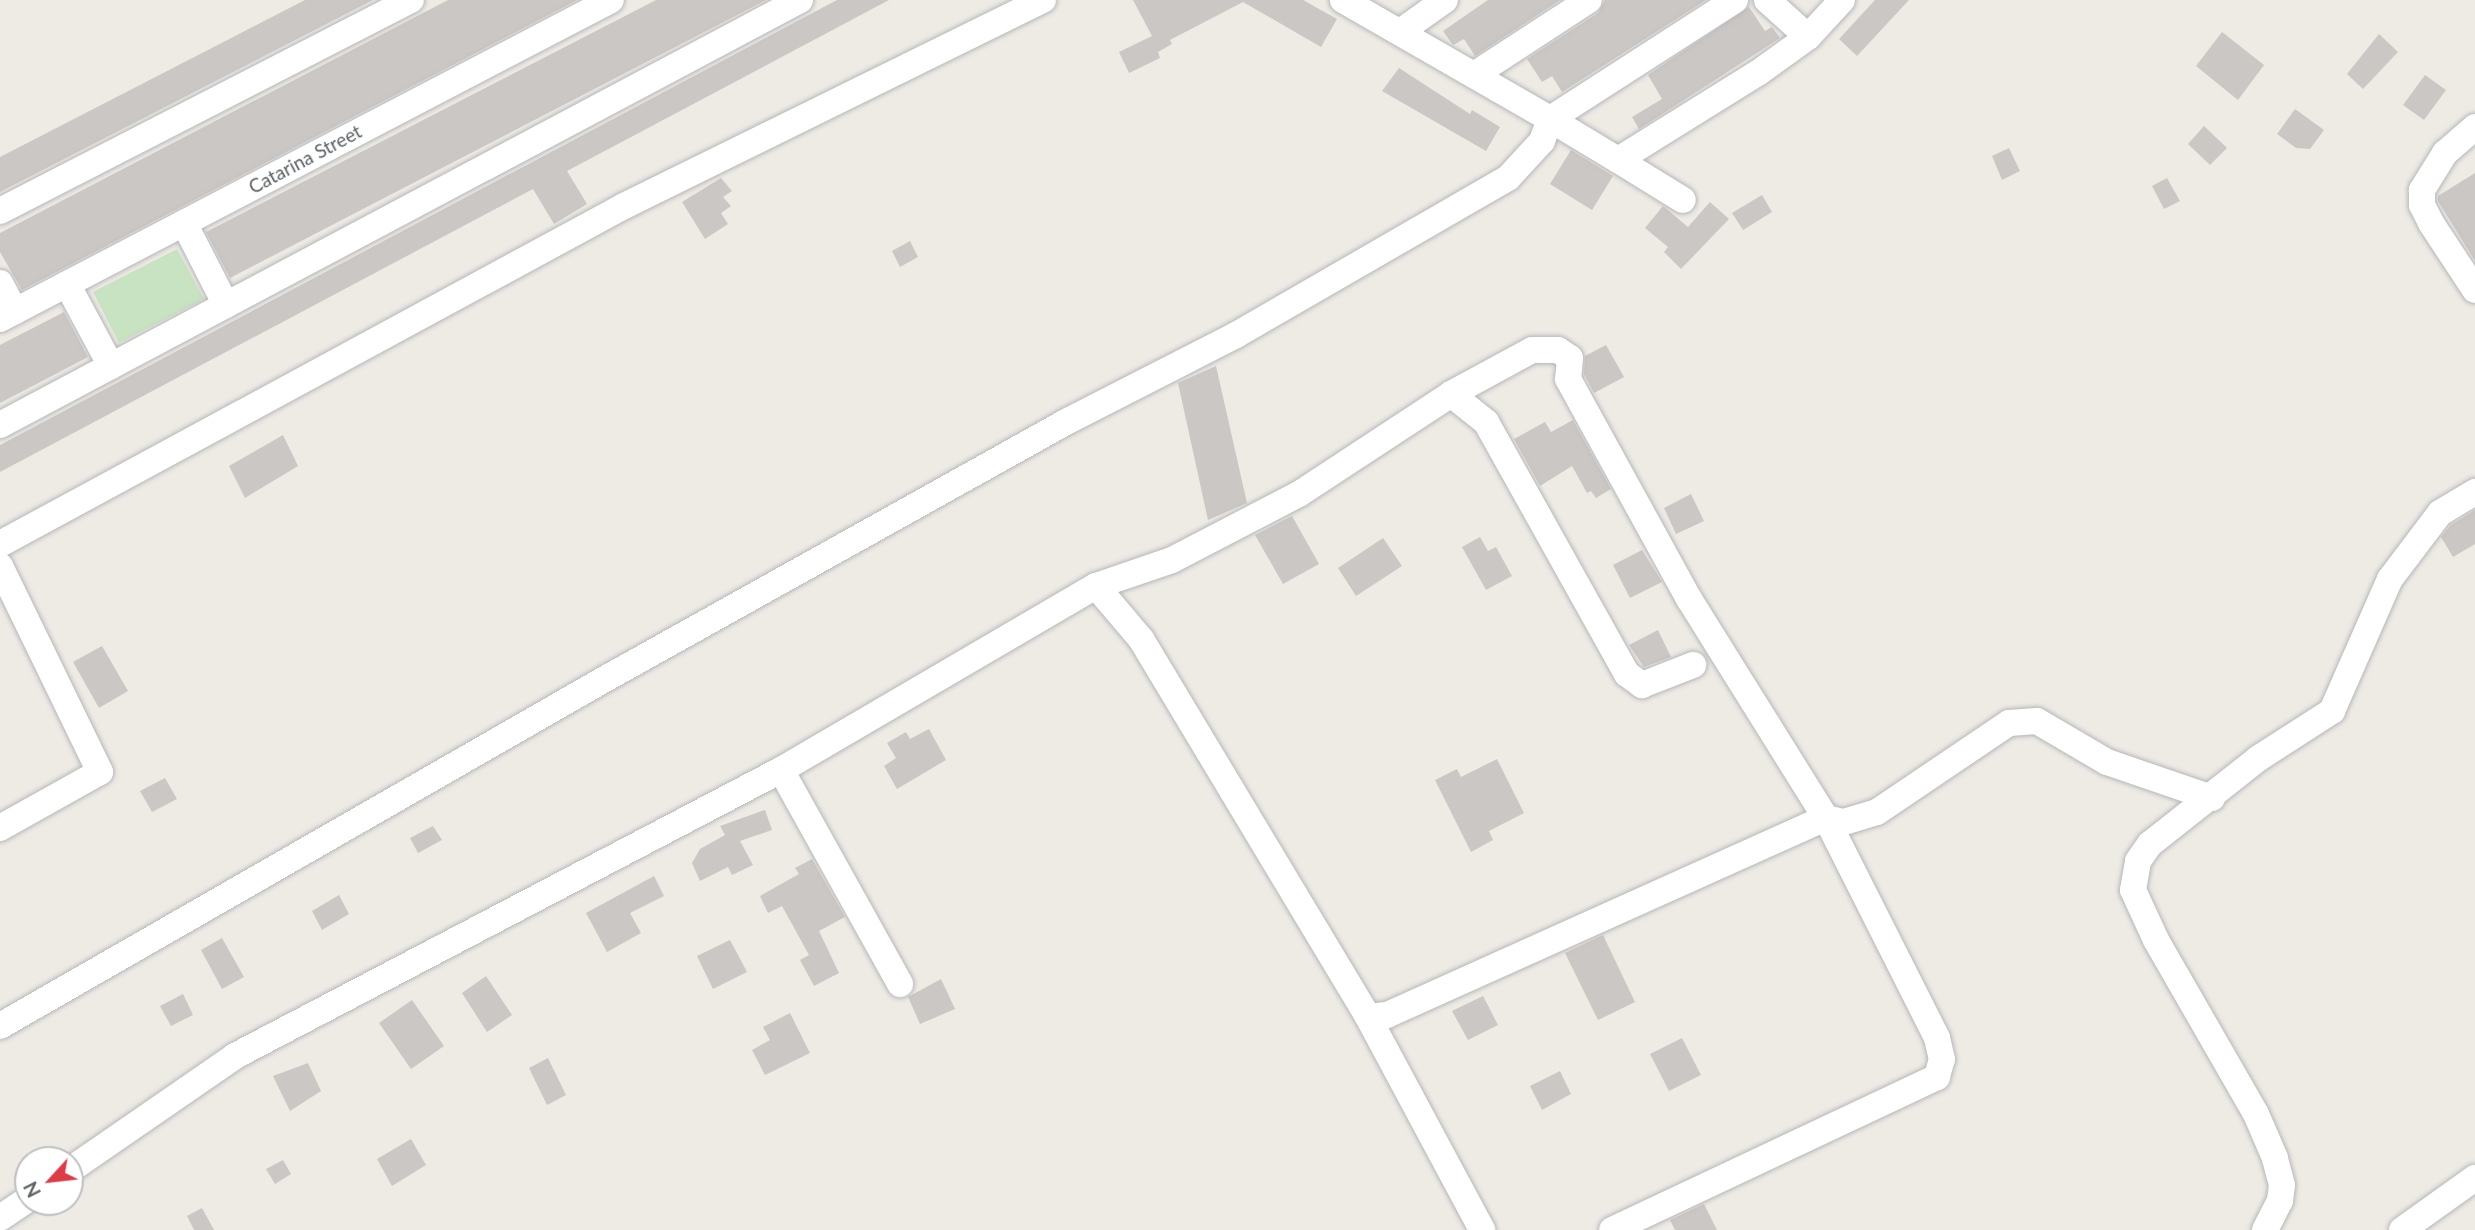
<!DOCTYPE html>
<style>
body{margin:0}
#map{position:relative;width:2475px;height:1230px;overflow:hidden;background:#eeeae4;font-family:Lato,sans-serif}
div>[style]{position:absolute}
.green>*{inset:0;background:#c8e3c2}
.building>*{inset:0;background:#cbc7c4}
.roads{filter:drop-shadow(0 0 2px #b5b7ba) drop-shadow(0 0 2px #b5b7ba)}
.street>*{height:26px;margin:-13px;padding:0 13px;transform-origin:13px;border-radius:13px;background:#fff}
span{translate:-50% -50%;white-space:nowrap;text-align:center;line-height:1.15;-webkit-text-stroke:5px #fff;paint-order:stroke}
.street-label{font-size:19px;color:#5c6164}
.north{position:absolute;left:14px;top:1146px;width:70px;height:70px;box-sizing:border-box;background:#fff;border:2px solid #bec0c1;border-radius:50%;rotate:243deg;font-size:19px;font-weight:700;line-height:28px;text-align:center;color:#5c6164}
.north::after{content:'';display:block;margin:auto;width:24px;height:32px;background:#dc3b48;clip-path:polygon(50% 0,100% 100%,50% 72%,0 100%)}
</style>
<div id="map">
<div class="green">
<i style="clip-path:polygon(177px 249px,204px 299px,119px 343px,93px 292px)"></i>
</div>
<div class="building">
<i style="clip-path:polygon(305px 0,373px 0,0 192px,0 157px)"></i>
<i style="clip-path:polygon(448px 0,577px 0,22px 290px,0 252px,0 233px)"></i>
<i style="clip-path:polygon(656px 0,766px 0,230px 278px,206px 232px)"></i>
<i style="clip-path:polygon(837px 0,889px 0,567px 171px,587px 204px,554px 224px,533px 189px,0 472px,0 445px)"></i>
<i style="clip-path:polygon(1133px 0,1303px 0,1337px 19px,1321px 47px,1243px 2px,1170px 40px,1172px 44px,1158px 52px,1160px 58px,1129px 73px,1119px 52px,1152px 36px)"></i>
<i style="clip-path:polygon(1488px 0,1560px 0,1475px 56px,1464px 39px,1453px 45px,1443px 31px)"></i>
<i style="clip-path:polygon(1605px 0,1706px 0,1562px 92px,1552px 76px,1542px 82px,1527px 59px,1598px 13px)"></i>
<i style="clip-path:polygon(1875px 0,1909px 0,1857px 56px,1839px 39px)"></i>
<i style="clip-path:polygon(1749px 7px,1765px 31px,1772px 27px,1780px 38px,1639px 129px,1632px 117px,1662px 99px,1648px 75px)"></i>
<i style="clip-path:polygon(2222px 32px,2264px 65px,2238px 100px,2196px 66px)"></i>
<i style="clip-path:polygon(2379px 34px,2398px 52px,2363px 89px,2347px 74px)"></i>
<i style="clip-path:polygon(1399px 68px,1470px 114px,1472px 110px,1500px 127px,1486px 151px,1382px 91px)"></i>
<i style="clip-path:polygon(2425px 75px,2446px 90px,2424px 120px,2403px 105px)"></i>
<i style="clip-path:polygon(2295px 109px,2324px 130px,2310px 149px,2296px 148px,2277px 134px)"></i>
<i style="clip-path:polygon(2204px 126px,2227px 148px,2210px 165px,2188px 144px)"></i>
<i style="clip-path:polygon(2009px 148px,2020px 171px,2002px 180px,1992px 156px)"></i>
<i style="clip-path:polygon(1571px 150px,1613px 176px,1592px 210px,1550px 184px)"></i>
<i style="clip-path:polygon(2475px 173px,2475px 261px,2438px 201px,2438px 196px)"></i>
<i style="clip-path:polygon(721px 178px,732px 191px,723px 197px,731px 206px,721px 213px,728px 224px,705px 239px,682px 202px)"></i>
<i style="clip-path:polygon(2167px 178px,2180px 201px,2164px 209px,2152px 186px)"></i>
<i style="clip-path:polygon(1762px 195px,1772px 212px,1743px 230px,1732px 213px)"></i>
<i style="clip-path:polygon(1710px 202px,1729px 219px,1681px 269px,1664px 252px,1668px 247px,1645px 228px,1663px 206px,1688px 227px)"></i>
<i style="clip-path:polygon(910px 241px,918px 257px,900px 267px,892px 251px)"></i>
<i style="clip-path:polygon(64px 312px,88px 357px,0 403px,0 345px)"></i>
<i style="clip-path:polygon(1606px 345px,1624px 377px,1594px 393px,1584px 374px,1585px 356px)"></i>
<i style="clip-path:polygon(1216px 366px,1247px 503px,1208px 520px,1178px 383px)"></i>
<i style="clip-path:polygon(1573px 420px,1611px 489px,1596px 498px,1591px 491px,1587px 493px,1572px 466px,1540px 486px,1514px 439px,1545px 422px,1551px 432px)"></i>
<i style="clip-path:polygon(283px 435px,298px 466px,245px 498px,229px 466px)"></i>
<i style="clip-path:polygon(1691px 494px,1704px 521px,1676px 534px,1664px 508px)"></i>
<i style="clip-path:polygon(2475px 510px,2475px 544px,2453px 557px,2441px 537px,2451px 525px)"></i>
<i style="clip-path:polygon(1292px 516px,1319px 564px,1283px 584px,1255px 535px)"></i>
<i style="clip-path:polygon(1480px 537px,1488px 551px,1496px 547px,1512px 576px,1486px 590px,1462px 547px)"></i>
<i style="clip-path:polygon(1383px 538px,1402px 566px,1356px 596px,1338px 568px)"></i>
<i style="clip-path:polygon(1642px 550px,1662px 582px,1630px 598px,1613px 565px)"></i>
<i style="clip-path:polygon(1658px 630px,1671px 657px,1644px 667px,1629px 645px)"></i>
<i style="clip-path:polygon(102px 646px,128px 691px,99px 708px,73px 662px)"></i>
<i style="clip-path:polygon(929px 729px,946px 760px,897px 789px,884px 766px,896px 758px,887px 743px,906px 732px,910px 739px)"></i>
<i style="clip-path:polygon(1497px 759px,1524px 813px,1489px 831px,1493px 840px,1471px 852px,1435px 780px,1457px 769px,1461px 777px)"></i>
<i style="clip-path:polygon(165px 778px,177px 799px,152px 812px,140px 791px)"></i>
<i style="clip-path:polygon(765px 810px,772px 830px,740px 841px,753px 865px,732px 875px,728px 867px,700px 881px,692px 863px,700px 849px,725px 835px,720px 826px)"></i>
<i style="clip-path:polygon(433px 826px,442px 840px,418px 853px,410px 838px)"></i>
<i style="clip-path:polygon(812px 859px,845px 917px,819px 931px,839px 973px,814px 986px,800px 960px,809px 955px,782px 906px,768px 913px,760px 896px,799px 874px,795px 868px)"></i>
<i style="clip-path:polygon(654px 876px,664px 896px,630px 913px,641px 933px,607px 952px,586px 913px)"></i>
<i style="clip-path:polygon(339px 895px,349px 914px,322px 930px,312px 911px)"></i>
<i style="clip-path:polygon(1603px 935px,1635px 1002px,1598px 1020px,1565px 953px)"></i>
<i style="clip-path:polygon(222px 938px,244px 977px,222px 989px,201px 950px)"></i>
<i style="clip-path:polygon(730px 940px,747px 972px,713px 989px,697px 956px)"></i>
<i style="clip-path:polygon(486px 976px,512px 1015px,487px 1032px,462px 993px)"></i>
<i style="clip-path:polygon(941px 979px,955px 1009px,920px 1024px,908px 997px)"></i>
<i style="clip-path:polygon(183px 994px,193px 1015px,171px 1026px,160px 1006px)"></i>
<i style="clip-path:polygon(1483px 996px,1498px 1025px,1468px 1040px,1452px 1011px)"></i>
<i style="clip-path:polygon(412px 1000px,444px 1046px,411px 1069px,379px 1023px)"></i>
<i style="clip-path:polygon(790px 1013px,810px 1053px,765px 1075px,752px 1050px,770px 1040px,763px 1027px)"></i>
<i style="clip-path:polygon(1682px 1038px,1701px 1075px,1669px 1091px,1650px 1054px)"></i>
<i style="clip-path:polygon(548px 1058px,566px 1095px,547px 1105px,529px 1068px)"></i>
<i style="clip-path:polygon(308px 1063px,321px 1091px,290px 1111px,273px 1076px)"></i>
<i style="clip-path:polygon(1560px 1071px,1571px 1094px,1542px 1110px,1530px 1086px)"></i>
<i style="clip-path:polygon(411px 1139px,426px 1165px,392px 1186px,377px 1159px)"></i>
<i style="clip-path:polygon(283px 1160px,291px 1174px,275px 1184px,266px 1169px)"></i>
<i style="clip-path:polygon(1704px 1204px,1717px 1230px,1675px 1230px,1670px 1220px)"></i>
<i style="clip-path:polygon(202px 1208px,214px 1230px,194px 1230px,187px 1216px)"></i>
</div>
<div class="roads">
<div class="street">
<i style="left:1735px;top:0;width:220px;rotate:147.2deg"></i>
<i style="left:1550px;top:119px;width:79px;rotate:31.1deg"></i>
<i style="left:1618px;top:160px;width:165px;rotate:-31.9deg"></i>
<i style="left:1758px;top:73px;width:62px;rotate:-35.8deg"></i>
<i style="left:1808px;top:37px;width:50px;rotate:-47.4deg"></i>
<i style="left:1767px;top:0;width:55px;rotate:42.1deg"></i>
<i style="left:1400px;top:32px;width:55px;rotate:-35.4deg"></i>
<i style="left:1474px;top:75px;width:137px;rotate:-33.1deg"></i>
<i style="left:2475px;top:127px;width:40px;rotate:139deg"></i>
<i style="left:2445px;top:153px;width:44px;rotate:121.9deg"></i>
<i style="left:2422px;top:190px;width:15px;rotate:90deg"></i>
<i style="left:2422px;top:205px;width:20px;rotate:63deg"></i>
<i style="left:2431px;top:223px;width:80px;rotate:56.7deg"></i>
<i style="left:1618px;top:160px;width:76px;rotate:31.6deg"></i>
<i style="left:0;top:211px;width:462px;rotate:-27.2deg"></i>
<i style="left:184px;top:223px;width:92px;rotate:62.9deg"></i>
<i style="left:0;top:283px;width:32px;rotate:62deg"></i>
<i style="left:67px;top:284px;width:93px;rotate:61.8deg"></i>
<i style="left:0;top:319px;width:689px;rotate:-27.57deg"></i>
<i style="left:1451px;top:394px;width:92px;rotate:-28.5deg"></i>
<i style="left:1532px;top:350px;width:26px"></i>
<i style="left:1558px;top:350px;width:14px;rotate:34deg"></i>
<i style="left:1570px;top:358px;width:21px;rotate:95deg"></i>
<i style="left:1568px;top:379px;width:251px;rotate:61.2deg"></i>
<i style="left:1689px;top:599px;width:258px;rotate:58deg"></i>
<i style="left:1826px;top:818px;width:246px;rotate:63.2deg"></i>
<i style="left:1937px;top:1038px;width:22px;rotate:77deg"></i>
<i style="left:1942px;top:1059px;width:19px;rotate:106deg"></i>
<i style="left:1937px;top:1077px;width:359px;rotate:154.8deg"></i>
<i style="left:0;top:425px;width:906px;rotate:-27.98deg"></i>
<i style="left:0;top:544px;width:710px;rotate:-28.44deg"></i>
<i style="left:624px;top:206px;width:467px;rotate:-26.2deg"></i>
<i style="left:0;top:566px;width:229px;rotate:64.1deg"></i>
<i style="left:100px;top:772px;width:115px;rotate:150.8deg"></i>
<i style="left:1096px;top:586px;width:80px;rotate:-18.9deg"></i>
<i style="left:1172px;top:560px;width:143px;rotate:-27.5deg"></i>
<i style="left:1299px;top:494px;width:182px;rotate:-33.3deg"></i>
<i style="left:1451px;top:394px;width:45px;rotate:38.7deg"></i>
<i style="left:1486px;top:422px;width:289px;rotate:60.8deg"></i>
<i style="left:1627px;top:674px;width:19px;rotate:36deg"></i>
<i style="left:1642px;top:685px;width:55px;rotate:-21.4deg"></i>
<i style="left:781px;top:770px;width:245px;rotate:60.9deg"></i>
<i style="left:1368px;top:1017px;width:242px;rotate:61.8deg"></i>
<i style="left:0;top:1026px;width:697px;rotate:-29.84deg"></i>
<i style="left:605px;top:679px;width:528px;rotate:-29.14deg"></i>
<i style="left:1066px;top:422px;width:191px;rotate:-27.1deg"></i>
<i style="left:1236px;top:335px;width:314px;rotate:-30deg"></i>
<i style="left:1508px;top:178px;width:50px;rotate:-47.4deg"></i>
<i style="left:1542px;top:141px;width:23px;rotate:-70deg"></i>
<i style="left:1550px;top:119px;width:239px;rotate:-150.1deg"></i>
<i style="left:70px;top:1170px;width:201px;rotate:-34.6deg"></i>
<i style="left:235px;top:1056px;width:616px;rotate:-27.65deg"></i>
<i style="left:781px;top:770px;width:365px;rotate:-30.3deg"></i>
<i style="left:1096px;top:586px;width:70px;rotate:49.7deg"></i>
<i style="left:1141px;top:639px;width:441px;rotate:59deg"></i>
<i style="left:1368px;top:1017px;width:19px;rotate:-6deg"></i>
<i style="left:1387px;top:1015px;width:481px;rotate:-24.2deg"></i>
<i style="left:1826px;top:818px;width:18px;rotate:13deg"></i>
<i style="left:1844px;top:822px;width:34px;rotate:-17deg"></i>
<i style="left:1877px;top:812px;width:159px;rotate:-34deg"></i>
<i style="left:2009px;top:723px;width:28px;rotate:-4deg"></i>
<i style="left:2037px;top:721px;width:81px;rotate:30.4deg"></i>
<i style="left:2107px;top:762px;width:111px;rotate:18.9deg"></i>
<i style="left:0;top:1218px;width:34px;rotate:-34deg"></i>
<i style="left:2265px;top:1230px;width:33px;rotate:-63deg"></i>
<i style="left:2280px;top:1201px;width:16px;rotate:-83deg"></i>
<i style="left:2282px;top:1185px;width:28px;rotate:-105deg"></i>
<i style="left:2275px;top:1158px;width:48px;rotate:-113.4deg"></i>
<i style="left:2256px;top:1114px;width:201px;rotate:-119.9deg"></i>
<i style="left:2156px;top:940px;width:55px;rotate:-114.7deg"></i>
<i style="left:2133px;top:890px;width:29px;rotate:-80deg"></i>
<i style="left:2138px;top:861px;width:21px;rotate:-55deg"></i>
<i style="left:2150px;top:844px;width:139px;rotate:-38.3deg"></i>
<i style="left:2259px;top:758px;width:87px;rotate:-32.8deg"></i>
<i style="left:2332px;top:711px;width:144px;rotate:-66.3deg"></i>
<i style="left:2390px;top:579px;width:83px;rotate:-52.9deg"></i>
<i style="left:2440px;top:513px;width:41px;rotate:-31deg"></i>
<i style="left:2402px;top:1230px;width:90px;rotate:-35.5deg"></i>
</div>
</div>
<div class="street-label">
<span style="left:305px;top:159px;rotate:-28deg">Catarina Street</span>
</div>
<div class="north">N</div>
</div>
